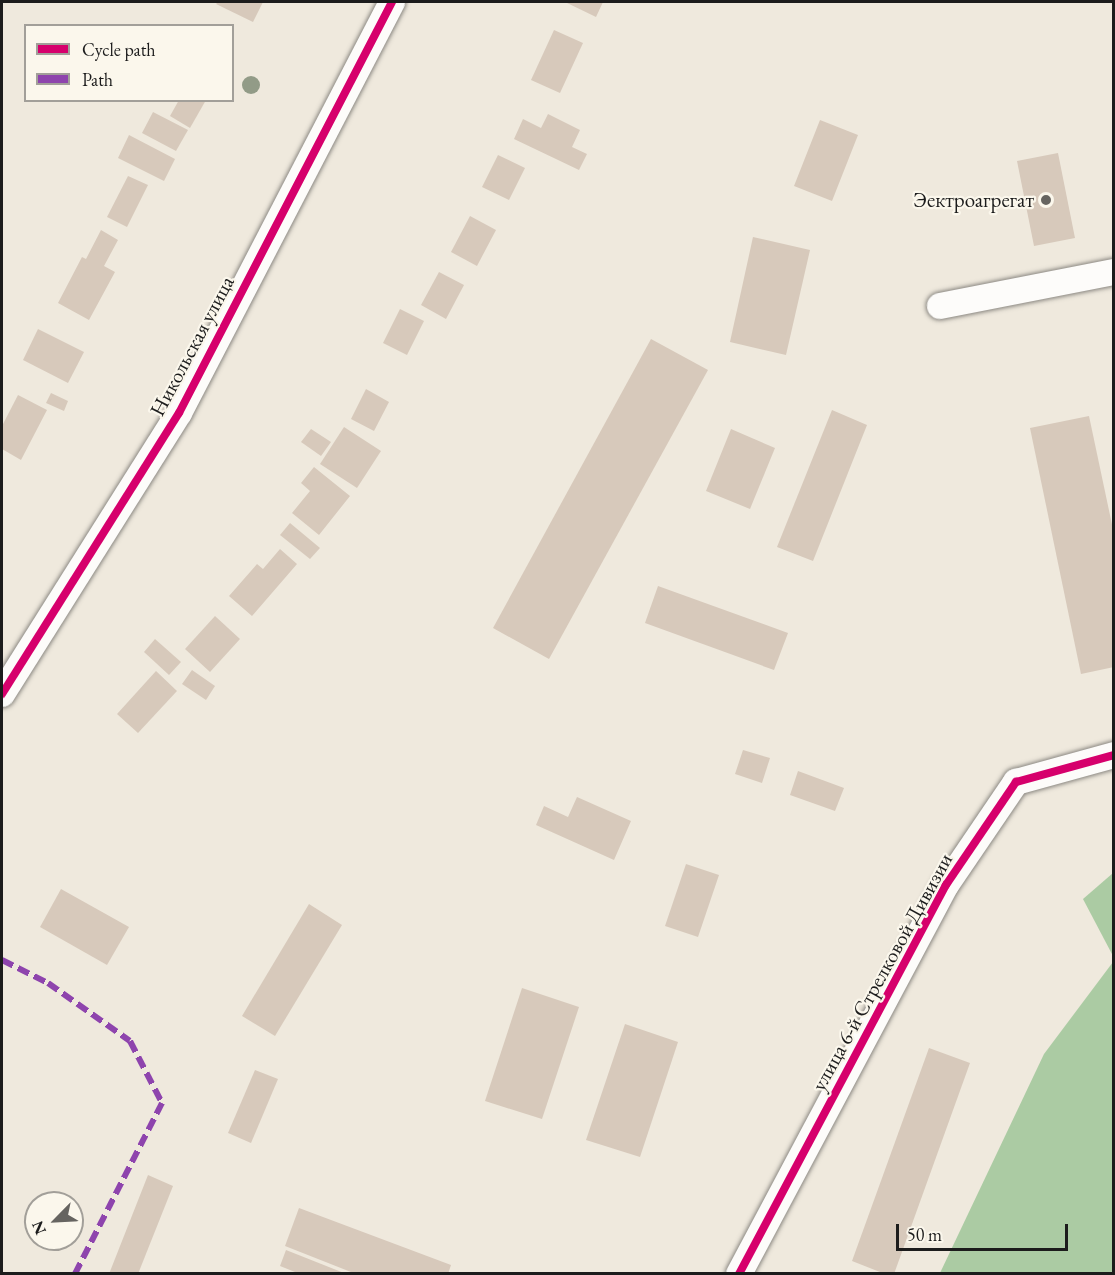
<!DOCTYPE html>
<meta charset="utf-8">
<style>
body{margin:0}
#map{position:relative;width:1115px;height:1275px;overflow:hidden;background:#efe9dd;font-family:"EB Garamond",serif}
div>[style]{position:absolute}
.forest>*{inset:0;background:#abcba3}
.building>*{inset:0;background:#d7c9bb}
.roads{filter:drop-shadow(0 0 2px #8c8983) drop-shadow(0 0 2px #8c8983)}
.minor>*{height:26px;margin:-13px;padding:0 13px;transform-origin:13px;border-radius:13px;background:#fdfcfa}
.quiet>*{height:6px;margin-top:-3px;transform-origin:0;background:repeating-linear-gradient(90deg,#8e44ad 0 12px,transparent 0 18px)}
.cycleway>*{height:8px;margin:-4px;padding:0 4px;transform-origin:4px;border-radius:4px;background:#d6006c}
.trees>*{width:18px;height:18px;margin:-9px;border-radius:50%;background:#929b87}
.dots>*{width:16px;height:16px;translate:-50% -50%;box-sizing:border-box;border:3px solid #fbf7ec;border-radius:50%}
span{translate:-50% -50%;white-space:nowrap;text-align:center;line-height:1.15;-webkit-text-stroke:4.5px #fbf7ec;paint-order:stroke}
.poi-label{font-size:21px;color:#1c1c1c}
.right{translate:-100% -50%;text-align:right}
.street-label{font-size:21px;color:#1c1c1c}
.frame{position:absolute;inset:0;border:3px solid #1c1c1c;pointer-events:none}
.legend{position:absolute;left:24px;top:24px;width:210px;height:78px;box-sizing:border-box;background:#fbf7ec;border:2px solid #a29f99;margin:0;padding:8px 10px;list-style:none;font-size:18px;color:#1c1c1c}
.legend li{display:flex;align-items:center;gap:12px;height:30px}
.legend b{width:30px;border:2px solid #a29f99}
.north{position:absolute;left:24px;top:1191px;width:60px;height:60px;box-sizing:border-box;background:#fbf7ec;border:2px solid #a29f99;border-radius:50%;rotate:246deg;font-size:16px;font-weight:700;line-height:24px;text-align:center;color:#1c1c1c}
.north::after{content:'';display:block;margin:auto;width:21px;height:27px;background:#666460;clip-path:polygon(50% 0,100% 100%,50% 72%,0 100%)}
.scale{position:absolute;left:896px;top:1224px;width:172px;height:27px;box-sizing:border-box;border:3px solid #1c1c1c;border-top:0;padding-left:8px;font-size:18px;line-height:21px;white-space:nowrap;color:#1c1c1c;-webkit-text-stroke:4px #fbf7ec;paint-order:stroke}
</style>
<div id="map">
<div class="forest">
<i style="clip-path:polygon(1113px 873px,1113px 956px,1083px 899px)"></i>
<i style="clip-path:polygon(1113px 962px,1113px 1273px,940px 1273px,1044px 1054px)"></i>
</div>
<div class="building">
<i style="clip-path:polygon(218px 2px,263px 2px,253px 22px,216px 4px)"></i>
<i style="clip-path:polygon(565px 2px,603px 2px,596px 17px)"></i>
<i style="clip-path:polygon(554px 30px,583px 43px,560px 93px,531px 80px)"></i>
<i style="clip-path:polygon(179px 100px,206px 100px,190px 128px,170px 116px)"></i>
<i style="clip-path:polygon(153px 112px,188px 130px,176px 151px,142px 133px)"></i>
<i style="clip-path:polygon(548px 114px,580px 130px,572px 147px,587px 154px,579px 170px,514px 139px,523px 119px,541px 128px)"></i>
<i style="clip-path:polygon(820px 120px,858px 135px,832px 201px,794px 186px)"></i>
<i style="clip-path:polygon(129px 135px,175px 159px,164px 181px,118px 158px)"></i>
<i style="clip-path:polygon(1058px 153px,1075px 238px,1034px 246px,1017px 161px)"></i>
<i style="clip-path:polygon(498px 155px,525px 168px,509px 200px,482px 187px)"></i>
<i style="clip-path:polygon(128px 176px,148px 185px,127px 227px,107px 217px)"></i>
<i style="clip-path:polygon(470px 216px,496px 230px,477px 266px,451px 252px)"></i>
<i style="clip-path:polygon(101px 230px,118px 240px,104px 266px,115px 272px,89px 320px,58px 303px,82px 257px,86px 259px)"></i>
<i style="clip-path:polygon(753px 237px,810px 250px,786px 355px,730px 342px)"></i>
<i style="clip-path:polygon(439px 272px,464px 285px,446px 319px,421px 305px)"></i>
<i style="clip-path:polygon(400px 309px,424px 321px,407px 355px,383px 343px)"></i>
<i style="clip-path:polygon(38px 329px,84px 352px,68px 383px,23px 360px)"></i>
<i style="clip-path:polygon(651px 339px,708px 370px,549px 659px,493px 628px)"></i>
<i style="clip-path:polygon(366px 389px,389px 402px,374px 431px,351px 419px)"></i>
<i style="clip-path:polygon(51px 393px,68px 401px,64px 411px,46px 403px)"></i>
<i style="clip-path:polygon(18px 395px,47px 410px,21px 460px,2px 449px,2px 426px)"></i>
<i style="clip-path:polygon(832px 410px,867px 425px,813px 561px,777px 547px)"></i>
<i style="clip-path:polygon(1089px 416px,1114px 534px,1114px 667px,1081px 674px,1030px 428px)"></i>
<i style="clip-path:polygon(344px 427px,381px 451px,357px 488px,320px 464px)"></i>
<i style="clip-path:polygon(311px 429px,331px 442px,321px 456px,301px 442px)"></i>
<i style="clip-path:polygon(731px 429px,775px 448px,750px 509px,706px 491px)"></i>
<i style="clip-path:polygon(314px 467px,350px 496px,319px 535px,292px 513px,310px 491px,301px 483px)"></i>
<i style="clip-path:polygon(290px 523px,320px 548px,310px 559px,280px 535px)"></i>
<i style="clip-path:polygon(280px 549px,297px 564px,252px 616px,229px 596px,257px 564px,263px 569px)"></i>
<i style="clip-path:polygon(658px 586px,788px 633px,774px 670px,645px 623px)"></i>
<i style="clip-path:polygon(215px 616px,240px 639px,210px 672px,185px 649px)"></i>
<i style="clip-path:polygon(155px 639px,181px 662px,169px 675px,144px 652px)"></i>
<i style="clip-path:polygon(192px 670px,215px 686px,206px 700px,182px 684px)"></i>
<i style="clip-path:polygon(156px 671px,177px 691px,138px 733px,117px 714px)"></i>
<i style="clip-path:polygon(743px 750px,770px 758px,762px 783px,735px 774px)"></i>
<i style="clip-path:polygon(798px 771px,844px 788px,835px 811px,790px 795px)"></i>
<i style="clip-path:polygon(577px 797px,631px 821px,614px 860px,536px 825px,544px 806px,568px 817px)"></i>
<i style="clip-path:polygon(686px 864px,719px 875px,698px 937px,665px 926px)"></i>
<i style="clip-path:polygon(61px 889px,129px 927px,107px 965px,40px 927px)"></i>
<i style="clip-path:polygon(309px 904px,342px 925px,275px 1036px,242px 1016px)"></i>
<i style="clip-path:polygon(522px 988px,579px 1007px,542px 1119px,485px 1101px)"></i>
<i style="clip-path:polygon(625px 1024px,678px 1042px,640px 1157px,586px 1140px)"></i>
<i style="clip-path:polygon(929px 1048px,970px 1063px,894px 1274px,885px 1274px,852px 1261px)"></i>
<i style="clip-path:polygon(255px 1070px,278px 1079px,251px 1143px,228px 1133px)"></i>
<i style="clip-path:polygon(148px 1175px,173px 1186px,138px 1274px,109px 1274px)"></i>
<i style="clip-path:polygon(299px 1208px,451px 1265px,448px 1274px,356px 1274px,285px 1246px)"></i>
<i style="clip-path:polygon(286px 1250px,344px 1273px,344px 1274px,300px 1274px,280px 1266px)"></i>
</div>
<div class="roads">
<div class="minor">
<i style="left:940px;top:306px;width:177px;rotate:-11.1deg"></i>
<i style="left:2px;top:694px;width:332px;rotate:-57.8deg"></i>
<i style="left:179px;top:413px;width:463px;rotate:-62.6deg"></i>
<i style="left:739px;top:1274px;width:441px;rotate:-62deg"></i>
<i style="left:946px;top:885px;width:125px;rotate:-55.8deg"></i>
<i style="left:1016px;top:782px;width:102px;rotate:-15.4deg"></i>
</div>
</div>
<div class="quiet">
<i style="left:2px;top:960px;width:51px;rotate:26.6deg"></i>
<i style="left:48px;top:983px;width:100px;rotate:35.3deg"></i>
<i style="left:130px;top:1041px;width:70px;rotate:62.7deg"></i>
<i style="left:162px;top:1103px;width:192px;rotate:117deg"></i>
</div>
<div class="cycleway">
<i style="left:2px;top:694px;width:332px;rotate:-57.8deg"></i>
<i style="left:179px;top:413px;width:463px;rotate:-62.6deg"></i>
<i style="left:739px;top:1274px;width:441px;rotate:-62deg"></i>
<i style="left:946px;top:885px;width:125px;rotate:-55.8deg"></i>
<i style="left:1016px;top:782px;width:102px;rotate:-15.4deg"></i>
</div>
<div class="trees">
<i style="left:251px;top:85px"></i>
</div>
<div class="dots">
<i style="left:1046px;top:200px;background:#666460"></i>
</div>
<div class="poi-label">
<span class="right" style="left:1034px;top:200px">Эектроагрегат</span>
</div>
<div class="street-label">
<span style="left:192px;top:346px;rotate:-62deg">Никольская улица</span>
<span style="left:882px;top:972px;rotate:-61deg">улица 6-й Стрелковой Дивизии</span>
</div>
<div class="frame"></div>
<ul class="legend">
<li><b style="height:8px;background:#d6006c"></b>Cycle path</li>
<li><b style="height:8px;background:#8e44ad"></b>Path</li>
</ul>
<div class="north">N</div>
<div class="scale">50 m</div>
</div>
